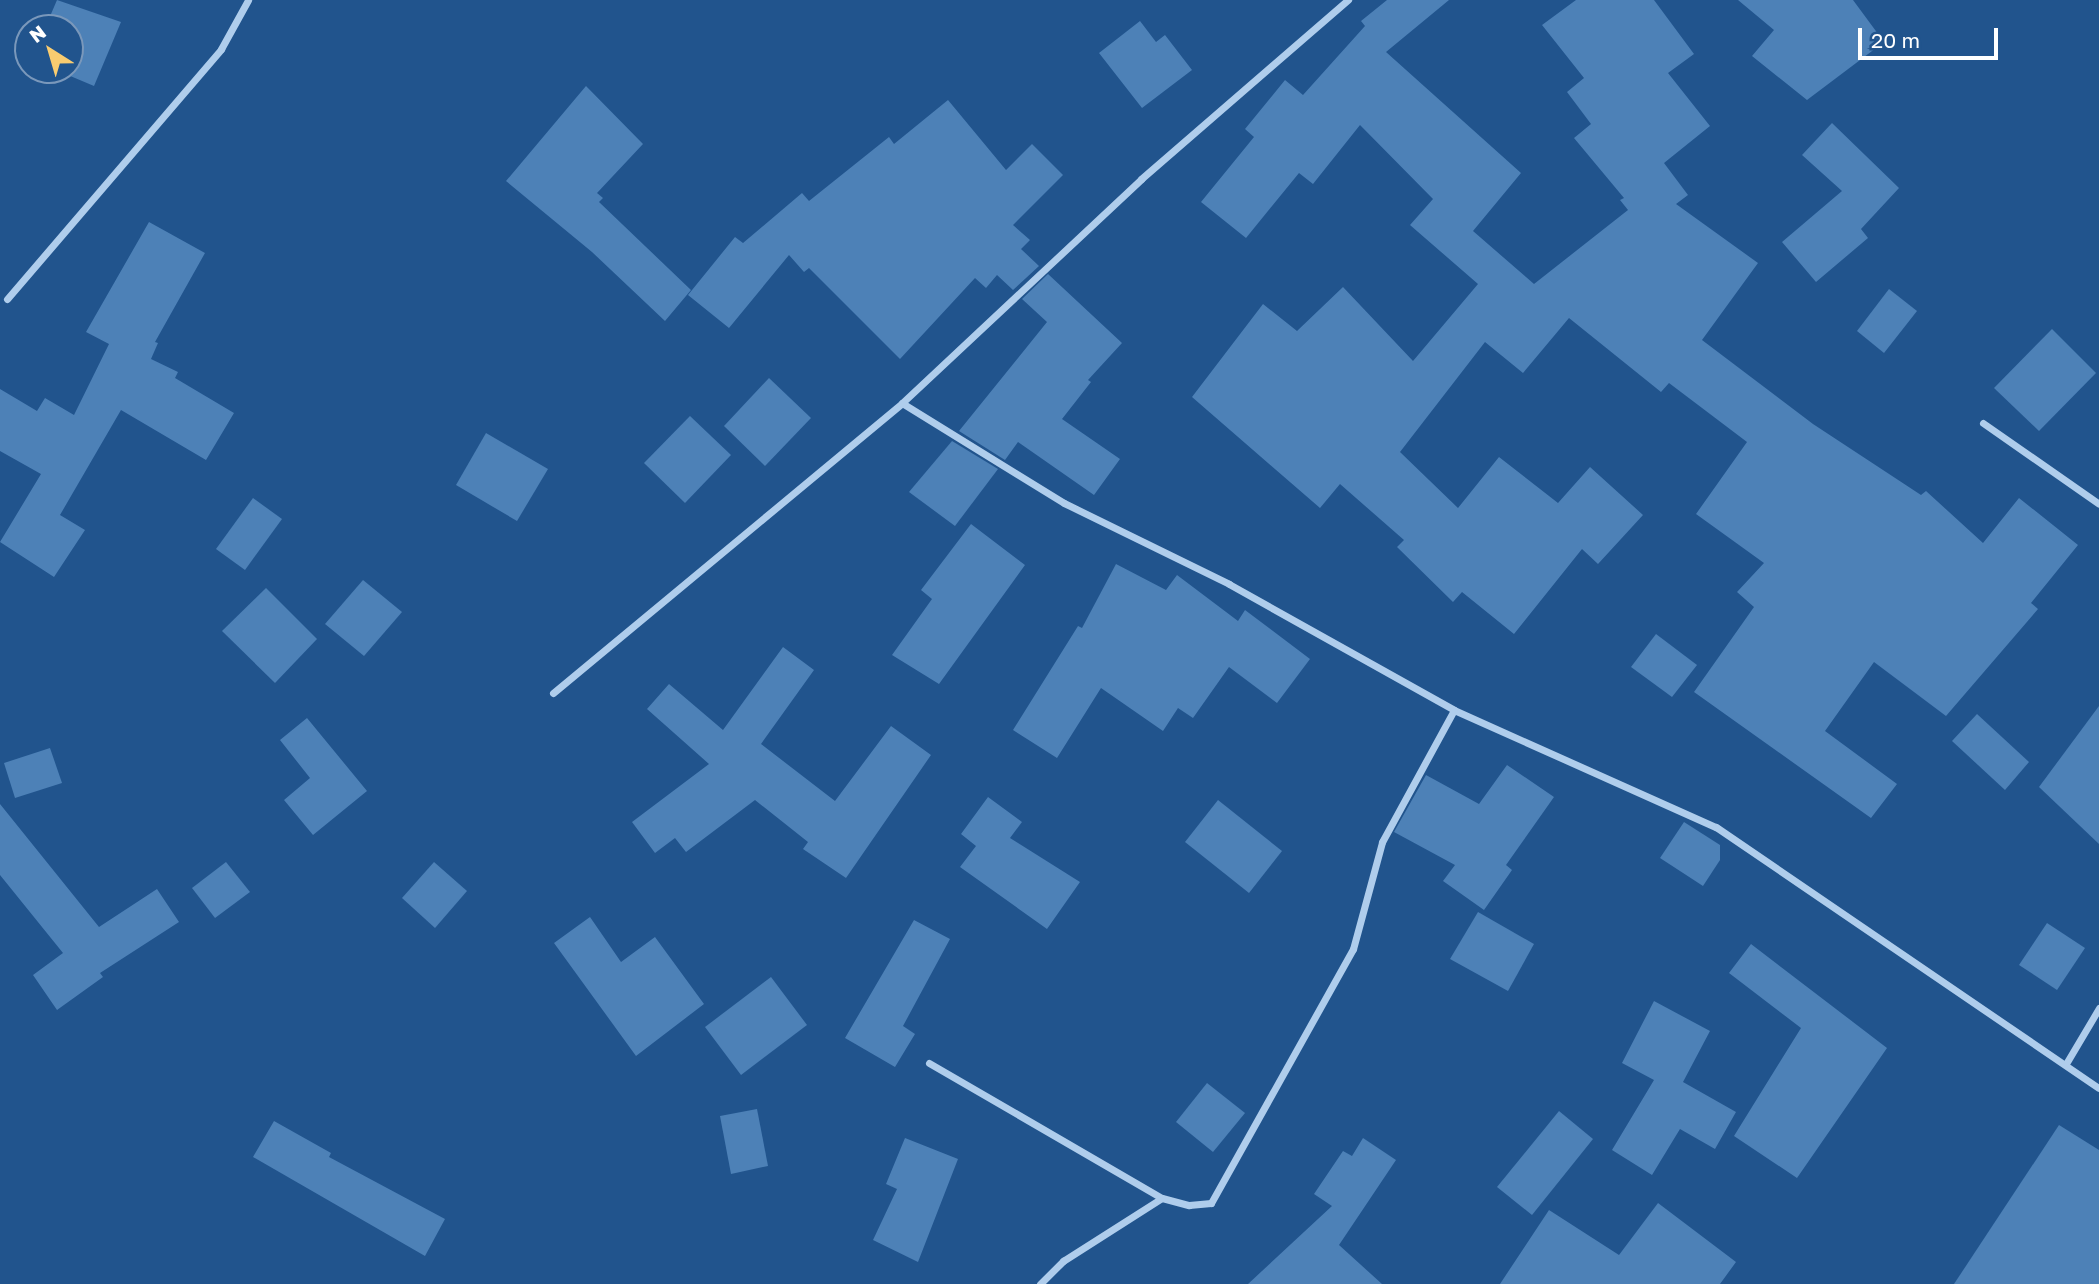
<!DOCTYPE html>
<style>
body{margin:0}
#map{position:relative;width:2099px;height:1284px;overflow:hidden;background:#21548d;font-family:"Golos Text",sans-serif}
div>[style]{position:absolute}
.building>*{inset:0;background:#4d81b7}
.minor>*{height:7px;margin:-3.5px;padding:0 3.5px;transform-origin:3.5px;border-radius:3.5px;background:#afcdec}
span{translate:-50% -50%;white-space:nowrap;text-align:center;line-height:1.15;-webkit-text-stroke:6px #21548d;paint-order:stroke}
.north{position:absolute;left:14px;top:14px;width:70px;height:70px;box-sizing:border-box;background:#21548d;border:2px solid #7a98bb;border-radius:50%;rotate:323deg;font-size:19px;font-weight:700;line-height:28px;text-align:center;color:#fff}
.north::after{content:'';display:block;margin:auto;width:24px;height:32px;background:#f9cc70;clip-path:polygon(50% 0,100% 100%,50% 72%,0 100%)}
.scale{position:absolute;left:1858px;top:28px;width:140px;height:32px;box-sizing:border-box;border:4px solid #fff;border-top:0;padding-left:9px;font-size:21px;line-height:24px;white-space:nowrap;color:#fff;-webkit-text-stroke:5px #21548d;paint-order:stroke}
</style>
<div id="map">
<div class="building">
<i style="clip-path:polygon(57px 0,121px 22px,94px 86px,56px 70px,70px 70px,70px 28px,45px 28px)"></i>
<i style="clip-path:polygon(1387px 0,1449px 0,1386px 52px,1521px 173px,1473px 231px,1534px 284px,1628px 210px,1620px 200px,1624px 198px,1574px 138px,1591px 124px,1567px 92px,1584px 78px,1542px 25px,1576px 0,1654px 0,1694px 54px,1668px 73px,1710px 126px,1664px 163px,1688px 195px,1676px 204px,1758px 263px,1702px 340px,1813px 424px,1921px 495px,1926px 491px,1983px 543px,2019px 498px,2078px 545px,2031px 603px,2038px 609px,1946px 716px,1874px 662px,1825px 731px,1897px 784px,1871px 818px,1694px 692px,1754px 607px,1737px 592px,1764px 563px,1696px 514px,1747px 442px,1669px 383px,1661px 392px,1569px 318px,1523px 373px,1485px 342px,1400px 452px,1458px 508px,1499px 457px,1558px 503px,1590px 467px,1643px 515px,1598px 564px,1582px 549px,1514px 634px,1462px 592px,1453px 602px,1397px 547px,1404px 540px,1340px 484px,1320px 508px,1192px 397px,1263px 304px,1297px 331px,1343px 287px,1413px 361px,1478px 284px,1410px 225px,1433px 199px,1360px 125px,1313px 184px,1299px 173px,1246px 238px,1201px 202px,1254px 137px,1245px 129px,1285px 80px,1303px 95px,1365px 26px,1361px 21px)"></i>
<i style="clip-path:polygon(1738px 0,1853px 0,1884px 42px,1807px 100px,1752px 56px,1774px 30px)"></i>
<i style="clip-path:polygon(1140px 21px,1156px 42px,1165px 35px,1192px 70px,1142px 108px,1099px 53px)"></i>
<i style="clip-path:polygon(586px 86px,643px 144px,597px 193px,603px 198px,599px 202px,691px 290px,665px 321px,592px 252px,506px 181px)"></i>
<i style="clip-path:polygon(948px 100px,1006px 170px,1032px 144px,1063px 175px,1013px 225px,1030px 240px,1021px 249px,1039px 266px,1013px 290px,997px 275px,986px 288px,975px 278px,900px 359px,809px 268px,804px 272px,789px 255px,729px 328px,688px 295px,735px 237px,743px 243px,802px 193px,809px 201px,889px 137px,894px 144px)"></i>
<i style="clip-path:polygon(1832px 123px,1899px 188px,1861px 229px,1868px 238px,1816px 282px,1782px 242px,1842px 191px,1802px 155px)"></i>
<i style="clip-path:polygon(149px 222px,205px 253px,155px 342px,158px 343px,151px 359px,178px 372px,175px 378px,234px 413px,206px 460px,121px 410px,60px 515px,85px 530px,54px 577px,0 542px,41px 474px,0 451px,0 389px,37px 411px,45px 398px,74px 415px,109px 344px,86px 332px)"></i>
<i style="clip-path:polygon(1048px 274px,1122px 343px,1088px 380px,1091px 382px,1062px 419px,1120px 459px,1094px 495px,1018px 442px,1005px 460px,959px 431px,1047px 322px,1022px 299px)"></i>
<i style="clip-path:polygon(1889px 289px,1917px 311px,1884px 353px,1857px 331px)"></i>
<i style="clip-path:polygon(2052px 329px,2096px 373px,2039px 431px,1994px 388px)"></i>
<i style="clip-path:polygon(769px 378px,811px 418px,765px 466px,724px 426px)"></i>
<i style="clip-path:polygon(690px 416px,731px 455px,685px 503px,644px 463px)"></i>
<i style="clip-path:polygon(486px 433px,548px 469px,517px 521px,456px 485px)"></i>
<i style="clip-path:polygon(952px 441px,998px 469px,955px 526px,909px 492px)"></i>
<i style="clip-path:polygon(253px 498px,282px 519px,245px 570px,216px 549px)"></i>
<i style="clip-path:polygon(971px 524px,1025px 565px,939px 684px,892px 655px,932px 599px,921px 590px)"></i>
<i style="clip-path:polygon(1116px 564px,1166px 590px,1177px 575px,1238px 621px,1245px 610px,1310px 659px,1277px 703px,1229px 667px,1193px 718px,1178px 708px,1163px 731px,1101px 688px,1057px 758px,1013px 730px,1078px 626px,1082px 628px)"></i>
<i style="clip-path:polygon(363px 580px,402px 612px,364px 656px,325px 624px)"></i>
<i style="clip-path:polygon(266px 588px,317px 639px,275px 683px,222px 631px)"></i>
<i style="clip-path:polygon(1656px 634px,1697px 665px,1672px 697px,1631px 667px)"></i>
<i style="clip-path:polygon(783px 647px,814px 670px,761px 744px,835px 801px,891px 726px,931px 755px,846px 878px,803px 849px,808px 842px,755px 800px,686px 852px,675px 838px,655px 853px,632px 822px,709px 764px,647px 709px,669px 684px,723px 730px)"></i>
<i style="clip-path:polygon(2099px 706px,2099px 844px,2039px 787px)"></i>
<i style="clip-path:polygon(1977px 714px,2029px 762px,2005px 790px,1952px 741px)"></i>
<i style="clip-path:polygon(307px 718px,367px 791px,313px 835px,284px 800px,310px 778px,280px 740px)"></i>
<i style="clip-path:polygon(50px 748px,62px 783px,15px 798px,4px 763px)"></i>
<i style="clip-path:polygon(1507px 765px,1554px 797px,1506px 865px,1512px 870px,1484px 910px,1443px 881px,1455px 865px,1394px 832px,1426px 775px,1479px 804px)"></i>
<i style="clip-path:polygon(988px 797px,1022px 822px,1010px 838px,1080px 882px,1047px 929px,960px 867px,976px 846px,961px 834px)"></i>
<i style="clip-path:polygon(1218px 800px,1282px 851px,1249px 893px,1185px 842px)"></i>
<i style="clip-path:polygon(0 804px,99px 927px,157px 889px,179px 922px,100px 973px,103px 977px,57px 1010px,33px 975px,63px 953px,0 875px)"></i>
<i style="clip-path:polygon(1684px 822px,1720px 845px,1720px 860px,1703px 886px,1660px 858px)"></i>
<i style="clip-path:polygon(226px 862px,250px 892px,215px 918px,192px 888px)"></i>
<i style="clip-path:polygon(434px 862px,467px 891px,435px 928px,402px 898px)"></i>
<i style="clip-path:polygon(1478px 912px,1534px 944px,1508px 991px,1450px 959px)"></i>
<i style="clip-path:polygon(590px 917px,621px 962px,655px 937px,704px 1004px,636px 1056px,554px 943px)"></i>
<i style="clip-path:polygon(914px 920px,950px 939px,903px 1026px,915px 1034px,895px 1067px,845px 1038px)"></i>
<i style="clip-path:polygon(2047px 923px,2085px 948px,2057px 990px,2019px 965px)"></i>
<i style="clip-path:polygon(1751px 944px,1887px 1048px,1797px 1178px,1734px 1136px,1801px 1028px,1729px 973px)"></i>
<i style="clip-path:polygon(771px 977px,807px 1025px,741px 1075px,705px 1027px)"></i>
<i style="clip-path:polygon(1654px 1001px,1710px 1031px,1683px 1082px,1736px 1112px,1715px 1149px,1680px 1129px,1652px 1175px,1612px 1150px,1654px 1080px,1622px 1063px)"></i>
<i style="clip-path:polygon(1207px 1083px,1245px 1113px,1213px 1152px,1176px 1122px)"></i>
<i style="clip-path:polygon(757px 1109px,768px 1166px,731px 1174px,720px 1116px)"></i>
<i style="clip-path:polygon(1559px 1111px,1593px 1139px,1532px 1215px,1497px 1187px)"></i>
<i style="clip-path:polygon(274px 1121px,331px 1153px,329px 1157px,445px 1219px,425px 1256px,253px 1157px)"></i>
<i style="clip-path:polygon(2059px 1125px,2099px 1150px,2099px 1284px,1954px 1284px)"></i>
<i style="clip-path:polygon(905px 1138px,958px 1159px,918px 1262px,873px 1240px,897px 1189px,886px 1184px)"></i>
<i style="clip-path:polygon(1363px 1138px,1396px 1160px,1339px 1245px,1382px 1284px,1248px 1284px,1332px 1206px,1314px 1194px,1343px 1151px,1352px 1156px)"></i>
<i style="clip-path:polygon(1658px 1203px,1736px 1262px,1720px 1284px,1500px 1284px,1549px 1210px,1619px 1255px)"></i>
</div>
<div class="minor">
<i style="left:7px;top:299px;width:329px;rotate:-49.4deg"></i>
<i style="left:221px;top:49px;width:56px;rotate:-61.1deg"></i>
<i style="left:902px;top:403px;width:190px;rotate:31.7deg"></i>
<i style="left:1064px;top:503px;width:184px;rotate:26.1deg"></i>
<i style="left:1229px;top:584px;width:258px;rotate:29.2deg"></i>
<i style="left:1454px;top:710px;width:287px;rotate:24.1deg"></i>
<i style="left:1716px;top:827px;width:463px;rotate:34.3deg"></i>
<i style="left:1983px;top:423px;width:141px;rotate:34.9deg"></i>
<i style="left:553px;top:693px;width:454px;rotate:-39.7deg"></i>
<i style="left:902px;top:403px;width:328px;rotate:-43.1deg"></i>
<i style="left:1141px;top:179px;width:274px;rotate:-40.9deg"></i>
<i style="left:2067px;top:1062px;width:63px;rotate:-59.3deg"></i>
<i style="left:929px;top:1063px;width:269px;rotate:30.1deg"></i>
<i style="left:1162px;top:1198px;width:28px;rotate:15deg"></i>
<i style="left:1189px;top:1205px;width:22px;rotate:-5deg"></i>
<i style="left:1211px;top:1203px;width:291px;rotate:-60.8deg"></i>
<i style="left:1353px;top:949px;width:111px;rotate:-74.8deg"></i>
<i style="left:1382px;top:842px;width:150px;rotate:-61.4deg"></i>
<i style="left:1040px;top:1284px;width:33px;rotate:-45deg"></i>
<i style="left:1063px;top:1261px;width:117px;rotate:-32.5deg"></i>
</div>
<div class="north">N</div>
<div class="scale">20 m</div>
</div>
